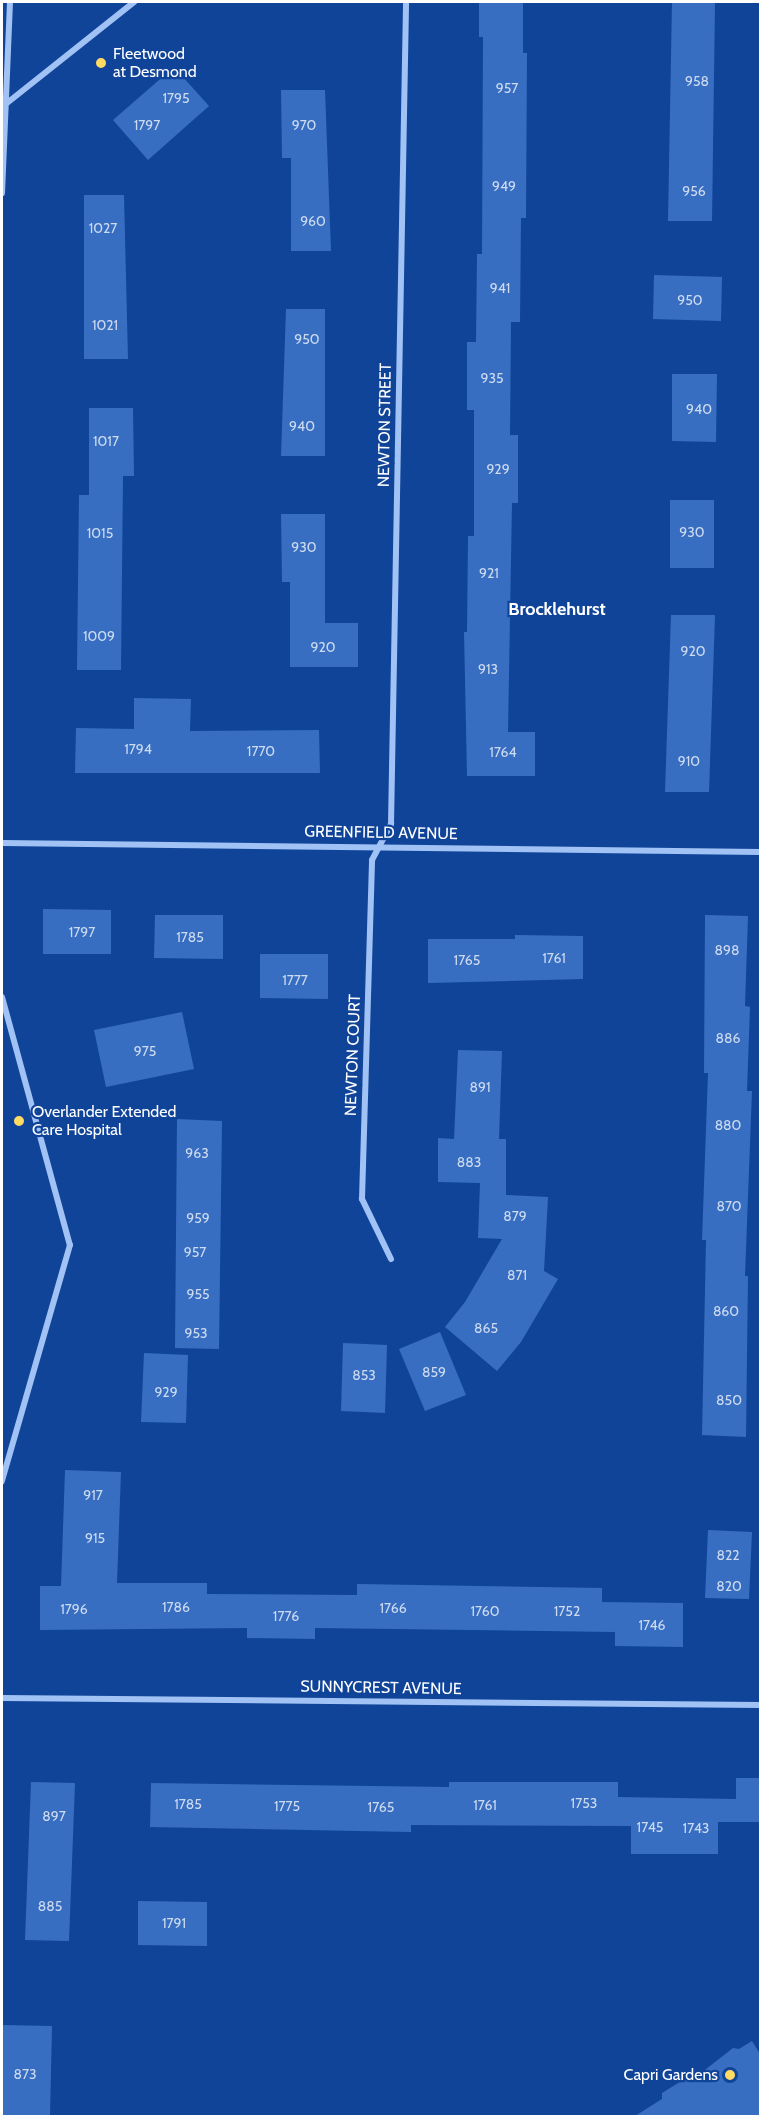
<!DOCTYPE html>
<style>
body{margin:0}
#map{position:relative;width:762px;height:2118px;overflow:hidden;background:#104499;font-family:Cabin,sans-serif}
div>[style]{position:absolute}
.building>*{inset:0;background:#386ec1}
.minor>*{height:6px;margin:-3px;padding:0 3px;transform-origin:3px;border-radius:3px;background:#a1c2f5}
.dots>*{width:16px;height:16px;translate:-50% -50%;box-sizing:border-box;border:3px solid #104499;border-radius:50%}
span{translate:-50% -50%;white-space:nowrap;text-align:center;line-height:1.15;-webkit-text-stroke:4.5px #104499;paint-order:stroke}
.number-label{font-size:14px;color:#cddbf0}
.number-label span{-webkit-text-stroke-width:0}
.poi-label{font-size:16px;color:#fff}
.left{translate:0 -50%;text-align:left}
.right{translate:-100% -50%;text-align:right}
.street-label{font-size:16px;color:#fff}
.neighbourhood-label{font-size:18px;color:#fff;font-weight:700}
.frame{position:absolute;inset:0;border:3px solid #fff;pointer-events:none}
</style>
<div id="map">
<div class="building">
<i style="clip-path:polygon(479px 2px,523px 2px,523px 53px,527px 53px,526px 218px,521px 218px,520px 322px,511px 322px,510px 435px,518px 435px,518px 503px,512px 503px,508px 732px,535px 732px,535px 776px,467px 776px,464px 632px,467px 632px,468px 536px,474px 536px,474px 410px,467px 410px,467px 342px,476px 342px,477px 254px,482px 254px,483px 37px,479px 37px)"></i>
<i style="clip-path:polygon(672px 2px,715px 2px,712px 221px,668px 221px)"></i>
<i style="clip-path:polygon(174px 67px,209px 106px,148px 160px,113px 120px)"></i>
<i style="clip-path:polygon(281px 90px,325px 90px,331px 251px,291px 251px,291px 158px,282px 158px)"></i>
<i style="clip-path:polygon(84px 195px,124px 195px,128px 359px,84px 359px)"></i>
<i style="clip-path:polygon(654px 275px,722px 277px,721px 321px,653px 319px)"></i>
<i style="clip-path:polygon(286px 309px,325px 309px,325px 456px,281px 456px)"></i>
<i style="clip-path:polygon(672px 374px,717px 374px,716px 442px,672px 441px)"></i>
<i style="clip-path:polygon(89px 408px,133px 408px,134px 476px,123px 476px,121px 670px,77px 670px,79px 495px,89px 495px)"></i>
<i style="clip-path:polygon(670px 500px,714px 500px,714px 568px,670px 568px)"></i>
<i style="clip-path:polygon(281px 514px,325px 514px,325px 623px,358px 623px,358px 667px,290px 667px,290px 582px,282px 582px)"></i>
<i style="clip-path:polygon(671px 615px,715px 615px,709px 792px,665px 792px)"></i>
<i style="clip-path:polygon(134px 698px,191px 699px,190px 731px,319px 730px,320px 773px,75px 773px,76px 728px,134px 729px)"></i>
<i style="clip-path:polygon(43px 909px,111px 910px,111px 954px,43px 954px)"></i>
<i style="clip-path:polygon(155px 915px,223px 915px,223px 959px,154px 958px)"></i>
<i style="clip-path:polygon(705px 915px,748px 916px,745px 1006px,750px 1007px,747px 1091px,752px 1091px,745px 1276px,748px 1276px,746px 1437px,702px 1435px,706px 1240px,702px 1240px,708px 1073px,704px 1073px)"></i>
<i style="clip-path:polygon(515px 935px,583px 936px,583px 979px,428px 983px,428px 939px,515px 939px)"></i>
<i style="clip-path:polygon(260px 954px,328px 954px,328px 999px,260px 998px)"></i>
<i style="clip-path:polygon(182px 1012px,194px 1069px,106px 1087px,94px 1030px)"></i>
<i style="clip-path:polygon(458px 1050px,502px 1051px,499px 1139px,506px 1139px,506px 1195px,548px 1197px,544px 1271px,558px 1279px,521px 1342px,497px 1371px,445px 1327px,465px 1302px,502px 1239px,478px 1238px,480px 1183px,438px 1182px,438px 1138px,454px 1139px)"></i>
<i style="clip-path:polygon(177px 1119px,222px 1121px,219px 1349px,175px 1348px)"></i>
<i style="clip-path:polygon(440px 1332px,466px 1395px,425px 1411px,399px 1349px)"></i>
<i style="clip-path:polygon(343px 1343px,387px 1345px,385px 1413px,341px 1411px)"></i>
<i style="clip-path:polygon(144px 1353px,188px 1355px,186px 1423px,141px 1422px)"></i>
<i style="clip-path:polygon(65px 1470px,121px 1472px,117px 1583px,207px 1583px,207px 1594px,357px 1595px,357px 1584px,602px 1588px,602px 1602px,683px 1603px,683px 1647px,615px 1646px,615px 1632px,315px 1628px,315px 1639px,247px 1638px,247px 1628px,40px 1630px,40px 1586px,61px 1586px)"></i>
<i style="clip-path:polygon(708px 1530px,752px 1532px,749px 1599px,705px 1598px)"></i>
<i style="clip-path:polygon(736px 1778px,760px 1778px,760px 1822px,718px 1822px,718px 1854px,631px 1854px,631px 1826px,411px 1825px,411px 1832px,150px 1827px,151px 1783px,449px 1787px,449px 1782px,618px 1782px,618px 1797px,736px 1799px)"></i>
<i style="clip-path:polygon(31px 1782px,75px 1783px,69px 1941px,25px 1940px)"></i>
<i style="clip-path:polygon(138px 1901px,207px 1902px,207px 1946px,138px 1945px)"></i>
<i style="clip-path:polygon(2px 2025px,52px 2026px,50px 2116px,2px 2116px)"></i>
<i style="clip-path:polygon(752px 2041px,760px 2054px,760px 2116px,635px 2116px,662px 2099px,662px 2093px,683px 2080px,692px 2080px,733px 2048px,739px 2049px)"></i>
</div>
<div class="minor">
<i style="left:2px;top:107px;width:169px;rotate:-38.5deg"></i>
<i style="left:2px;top:193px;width:191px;rotate:-87.6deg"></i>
<i style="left:2px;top:843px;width:758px;rotate:0.68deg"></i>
<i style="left:2px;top:997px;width:257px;rotate:74.7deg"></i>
<i style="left:70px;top:1245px;width:246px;rotate:106.1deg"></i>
<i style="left:391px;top:1259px;width:67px;rotate:-115.8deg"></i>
<i style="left:362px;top:1199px;width:339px;rotate:-88.3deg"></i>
<i style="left:372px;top:860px;width:41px;rotate:-62.2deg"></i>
<i style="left:391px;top:824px;width:822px;rotate:-88.95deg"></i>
<i style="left:2px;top:1698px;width:758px;rotate:0.53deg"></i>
</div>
<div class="dots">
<i style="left:101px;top:63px;background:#ffdb64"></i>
<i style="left:19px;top:1121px;background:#ffdb64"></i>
<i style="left:730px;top:2075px;background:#ffdb64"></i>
</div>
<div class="number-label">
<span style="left:697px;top:81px">958</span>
<span style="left:507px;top:88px">957</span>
<span style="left:176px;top:98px">1795</span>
<span style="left:147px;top:125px">1797</span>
<span style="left:304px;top:125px">970</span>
<span style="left:504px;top:186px">949</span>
<span style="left:694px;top:191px">956</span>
<span style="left:313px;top:221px">960</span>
<span style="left:103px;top:228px">1027</span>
<span style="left:500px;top:288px">941</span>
<span style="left:690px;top:300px">950</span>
<span style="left:105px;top:325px">1021</span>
<span style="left:307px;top:339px">950</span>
<span style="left:492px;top:378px">935</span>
<span style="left:699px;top:409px">940</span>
<span style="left:302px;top:426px">940</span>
<span style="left:106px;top:441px">1017</span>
<span style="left:498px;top:469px">929</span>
<span style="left:692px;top:532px">930</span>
<span style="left:100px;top:533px">1015</span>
<span style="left:304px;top:547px">930</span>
<span style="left:489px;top:573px">921</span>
<span style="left:99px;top:636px">1009</span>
<span style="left:323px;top:647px">920</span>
<span style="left:693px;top:651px">920</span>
<span style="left:488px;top:669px">913</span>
<span style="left:138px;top:749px">1794</span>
<span style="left:261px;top:751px">1770</span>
<span style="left:503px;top:752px">1764</span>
<span style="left:689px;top:761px">910</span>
<span style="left:82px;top:932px">1797</span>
<span style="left:190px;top:937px">1785</span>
<span style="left:727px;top:950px">898</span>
<span style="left:554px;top:958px">1761</span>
<span style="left:467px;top:960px">1765</span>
<span style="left:295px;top:980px">1777</span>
<span style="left:728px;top:1038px">886</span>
<span style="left:145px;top:1051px">975</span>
<span style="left:480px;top:1087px">891</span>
<span style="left:728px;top:1125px">880</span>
<span style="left:197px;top:1153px">963</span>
<span style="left:469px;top:1162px">883</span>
<span style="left:729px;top:1206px">870</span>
<span style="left:515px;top:1216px">879</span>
<span style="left:198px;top:1218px">959</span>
<span style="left:195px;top:1252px">957</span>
<span style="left:517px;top:1275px">871</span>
<span style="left:198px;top:1294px">955</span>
<span style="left:726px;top:1311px">860</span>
<span style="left:486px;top:1328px">865</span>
<span style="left:196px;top:1333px">953</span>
<span style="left:434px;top:1372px">859</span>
<span style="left:364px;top:1375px">853</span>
<span style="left:166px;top:1392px">929</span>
<span style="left:729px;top:1400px">850</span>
<span style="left:93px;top:1495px">917</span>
<span style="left:95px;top:1538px">915</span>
<span style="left:728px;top:1555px">822</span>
<span style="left:729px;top:1586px">820</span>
<span style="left:176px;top:1607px">1786</span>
<span style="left:393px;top:1608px">1766</span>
<span style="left:74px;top:1609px">1796</span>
<span style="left:485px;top:1611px">1760</span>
<span style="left:567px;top:1611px">1752</span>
<span style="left:286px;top:1616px">1776</span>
<span style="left:652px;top:1625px">1746</span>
<span style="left:584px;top:1803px">1753</span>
<span style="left:188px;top:1804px">1785</span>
<span style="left:485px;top:1805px">1761</span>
<span style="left:287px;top:1806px">1775</span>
<span style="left:381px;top:1807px">1765</span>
<span style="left:54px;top:1816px">897</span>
<span style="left:650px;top:1827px">1745</span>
<span style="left:696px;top:1828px">1743</span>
<span style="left:50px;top:1906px">885</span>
<span style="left:174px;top:1923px">1791</span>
<span style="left:25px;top:2074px">873</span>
</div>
<div class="poi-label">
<span class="left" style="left:113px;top:63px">Fleetwood<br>at Desmond</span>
<span class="left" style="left:32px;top:1121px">Overlander Extended<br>Care Hospital</span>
<span class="right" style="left:718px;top:2075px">Capri Gardens</span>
</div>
<div class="street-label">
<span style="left:385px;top:425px;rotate:-89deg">NEWTON STREET</span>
<span style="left:381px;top:833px;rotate:1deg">GREENFIELD AVENUE</span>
<span style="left:353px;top:1055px;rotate:-88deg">NEWTON COURT</span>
<span style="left:381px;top:1688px;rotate:1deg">SUNNYCREST AVENUE</span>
</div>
<div class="neighbourhood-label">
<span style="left:557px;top:609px">Brocklehurst</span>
</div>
<div class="frame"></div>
</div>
